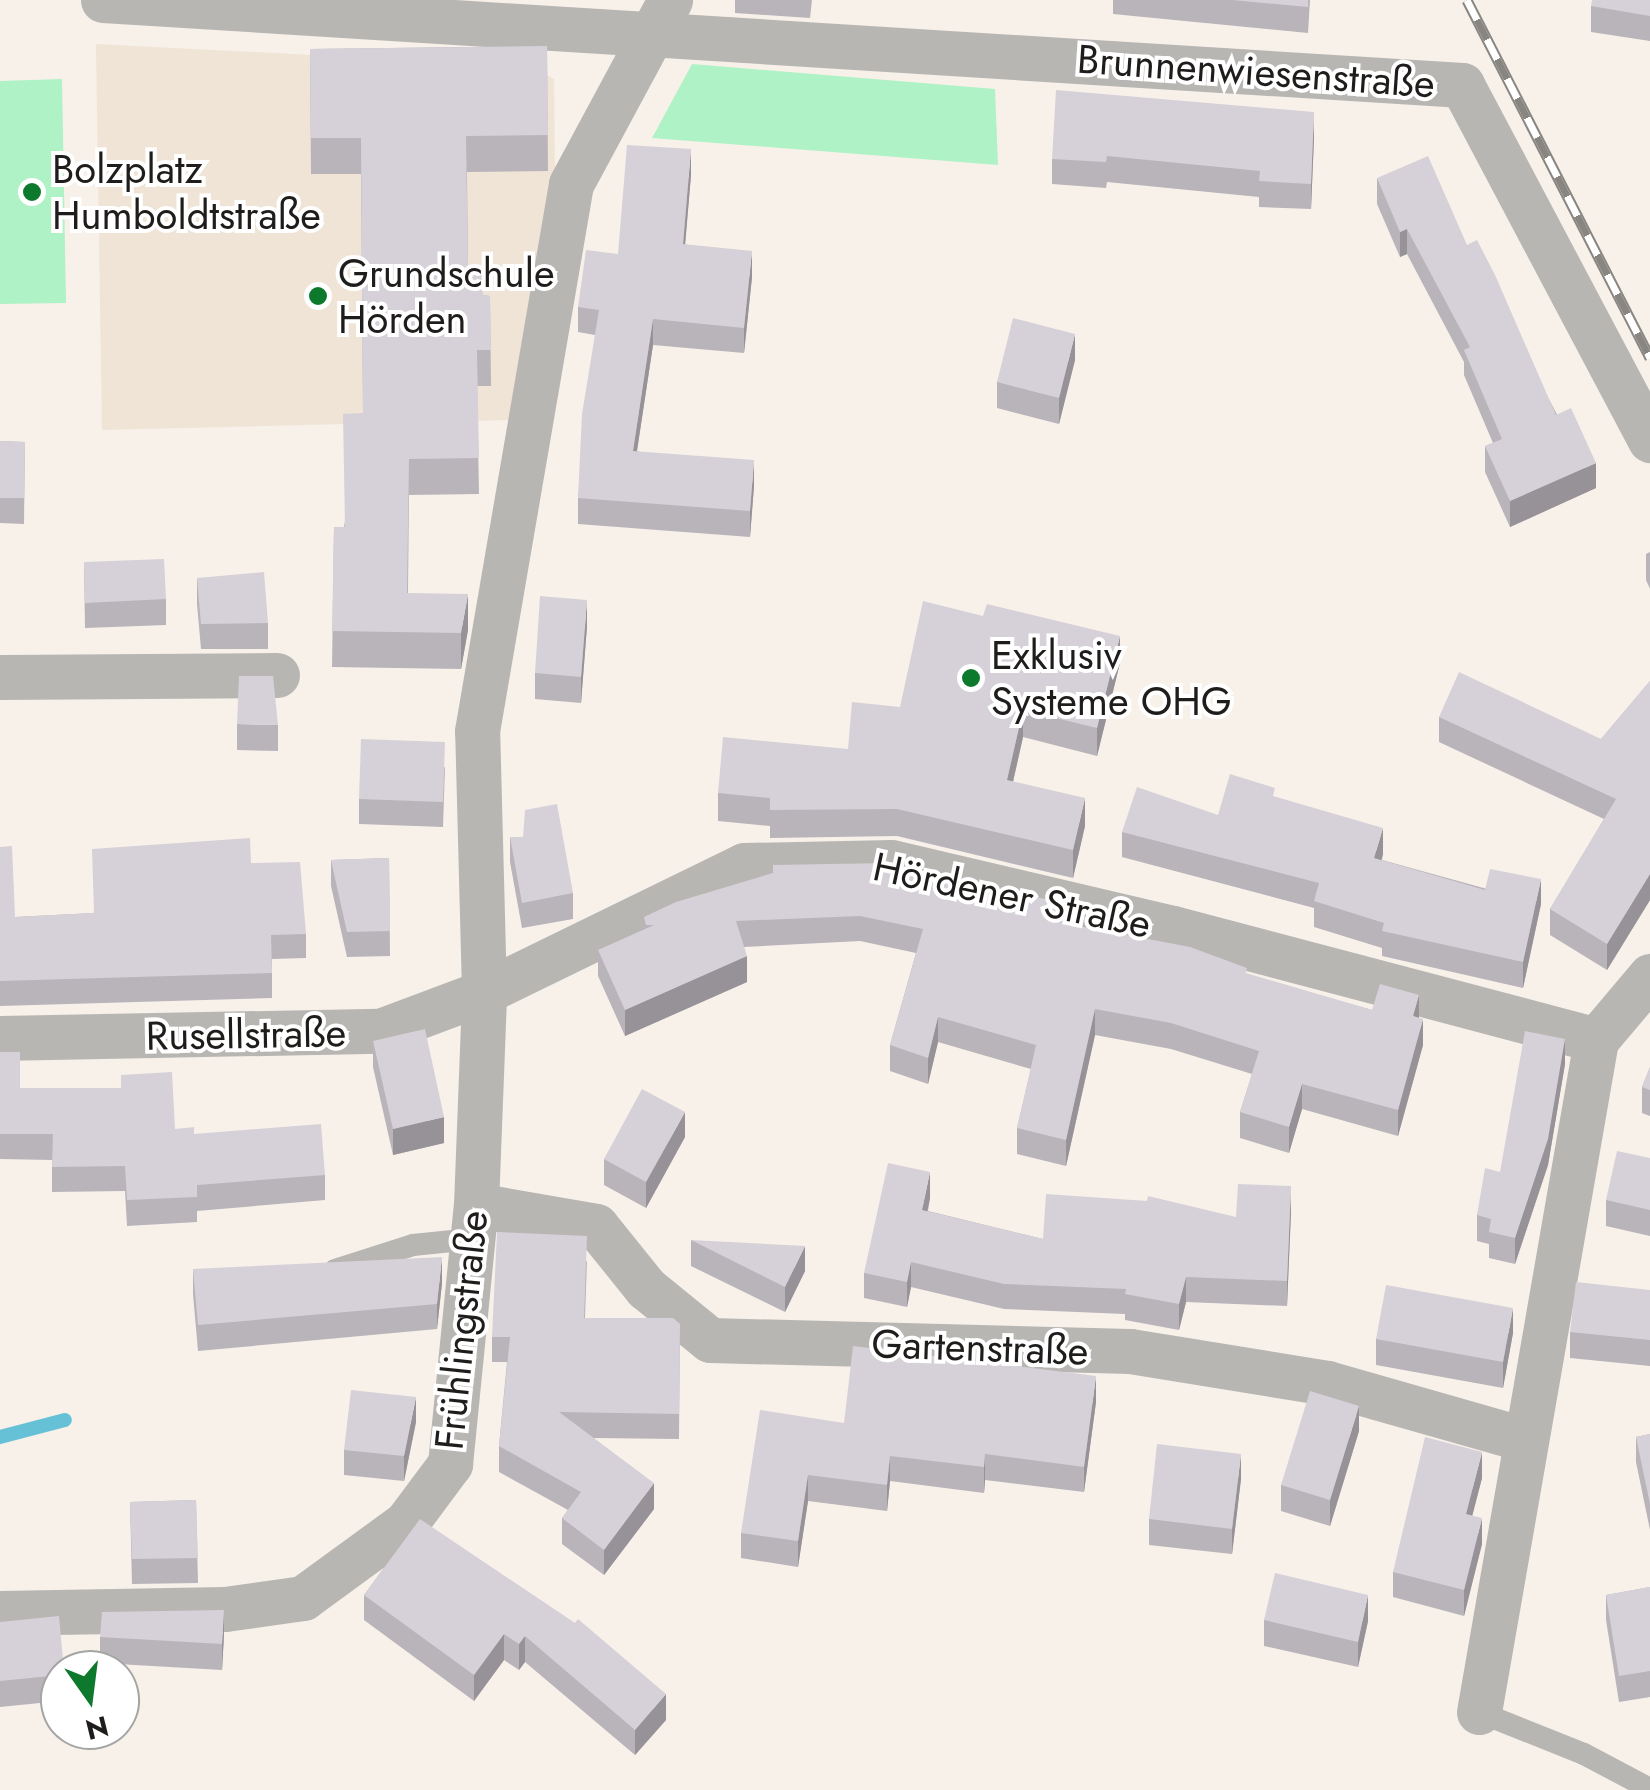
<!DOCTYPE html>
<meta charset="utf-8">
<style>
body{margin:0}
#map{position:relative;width:1650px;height:1790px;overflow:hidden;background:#f8f1ea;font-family:Jost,sans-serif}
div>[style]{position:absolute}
.built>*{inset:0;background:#efe4d6}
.green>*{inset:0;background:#aff2c5}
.stream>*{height:14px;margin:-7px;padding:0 7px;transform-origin:7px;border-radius:7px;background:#67c1d6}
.lane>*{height:22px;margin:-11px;padding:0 11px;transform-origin:11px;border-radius:11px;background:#b8b6b3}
.street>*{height:45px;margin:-22.5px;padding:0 22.5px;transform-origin:22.5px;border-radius:22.5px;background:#b8b6b3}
.rail>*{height:11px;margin-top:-5.5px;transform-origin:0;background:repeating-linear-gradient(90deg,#fff 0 22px,#898581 0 44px);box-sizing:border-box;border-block:2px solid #898581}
.wall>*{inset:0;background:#b8b4ba}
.shaded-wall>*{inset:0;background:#969297}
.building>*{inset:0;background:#d6d1d8}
.dots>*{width:28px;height:28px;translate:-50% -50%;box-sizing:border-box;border:5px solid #fff;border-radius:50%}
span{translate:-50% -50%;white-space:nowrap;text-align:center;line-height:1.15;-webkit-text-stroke:8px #fff;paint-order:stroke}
.street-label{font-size:40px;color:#1f1d1b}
.poi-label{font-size:40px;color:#1f1d1b}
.left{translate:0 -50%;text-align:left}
.north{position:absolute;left:40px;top:1650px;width:100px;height:100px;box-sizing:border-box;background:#fff;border:2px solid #a5a5a4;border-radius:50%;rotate:166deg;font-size:28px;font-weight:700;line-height:40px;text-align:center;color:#1f1d1b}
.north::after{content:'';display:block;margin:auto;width:35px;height:45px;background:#0d792d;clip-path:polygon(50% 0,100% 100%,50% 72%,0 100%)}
</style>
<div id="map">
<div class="built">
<i style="clip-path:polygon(96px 44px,529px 66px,554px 79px,555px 172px,515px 420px,102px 430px)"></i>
</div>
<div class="green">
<i style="clip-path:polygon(692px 64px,995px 89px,998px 165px,652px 138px)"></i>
<i style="clip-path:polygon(62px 79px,66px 303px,0 304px,0 81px)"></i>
</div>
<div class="stream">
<i style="left:0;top:1437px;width:67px;rotate:-14.7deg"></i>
</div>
<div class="lane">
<i style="left:335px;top:1270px;width:82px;rotate:-17.8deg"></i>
<i style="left:413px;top:1245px;width:59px;rotate:-5.8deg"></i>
<i style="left:1479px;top:1712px;width:113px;rotate:21.8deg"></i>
<i style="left:1584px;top:1754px;width:75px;rotate:27.9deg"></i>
</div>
<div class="street">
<i style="left:103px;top:0;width:1362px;rotate:3.58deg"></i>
<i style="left:1462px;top:85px;width:402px;rotate:62.1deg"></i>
<i style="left:0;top:677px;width:277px;rotate:-0.4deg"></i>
<i style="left:0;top:1038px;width:380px;rotate:-1.1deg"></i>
<i style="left:380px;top:1031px;width:111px;rotate:-20.6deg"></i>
<i style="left:484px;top:992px;width:289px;rotate:-26deg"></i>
<i style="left:744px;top:865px;width:147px;rotate:-1.2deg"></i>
<i style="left:891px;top:862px;width:290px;rotate:13.2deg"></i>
<i style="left:1173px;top:928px;width:438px;rotate:14.8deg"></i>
<i style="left:1596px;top:1040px;width:84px;rotate:-49.8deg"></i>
<i style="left:476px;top:1205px;width:122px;rotate:9.9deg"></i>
<i style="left:596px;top:1226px;width:80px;rotate:51.1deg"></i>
<i style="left:646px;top:1288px;width:82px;rotate:39.1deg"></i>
<i style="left:710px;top:1340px;width:420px;rotate:1.5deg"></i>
<i style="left:1130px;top:1351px;width:200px;rotate:9.2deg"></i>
<i style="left:1327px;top:1383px;width:204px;rotate:15.9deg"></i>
<i style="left:0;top:1613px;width:225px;rotate:-1deg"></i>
<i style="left:225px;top:1609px;width:79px;rotate:-8deg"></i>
<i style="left:303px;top:1598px;width:127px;rotate:-36.1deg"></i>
<i style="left:406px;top:1523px;width:74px;rotate:-53.3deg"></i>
<i style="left:450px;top:1464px;width:260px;rotate:-84.3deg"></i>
<i style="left:476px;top:1205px;width:213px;rotate:-87.8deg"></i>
<i style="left:484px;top:992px;width:261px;rotate:-91.5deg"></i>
<i style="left:477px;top:731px;width:555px;rotate:-80.25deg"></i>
<i style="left:571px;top:184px;width:209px;rotate:-61.7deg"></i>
<i style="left:1479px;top:1712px;width:682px;rotate:-80.12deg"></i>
</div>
<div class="rail">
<i style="left:1467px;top:0;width:402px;rotate:62.9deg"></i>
</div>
<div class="wall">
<i style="clip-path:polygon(735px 0,812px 0,810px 18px,735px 13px)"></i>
<i style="clip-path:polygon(1113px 0,1310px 0,1308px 33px,1113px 14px)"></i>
<i style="clip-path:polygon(1650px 0,1650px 41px,1591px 32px,1591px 6px)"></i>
<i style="clip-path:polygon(547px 46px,548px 171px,467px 172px,468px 271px,483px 295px,490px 296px,491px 386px,477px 386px,479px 494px,409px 495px,408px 593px,468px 630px,461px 669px,332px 667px,334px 527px,344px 527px,363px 413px,361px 174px,311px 174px,310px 49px)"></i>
<i style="clip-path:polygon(1314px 138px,1311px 209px,1259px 207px,1259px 197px,1107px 182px,1106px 188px,1052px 184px,1052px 159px)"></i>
<i style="clip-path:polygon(691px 175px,685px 244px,752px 277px,744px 353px,653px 345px,637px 451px,754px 486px,750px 537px,578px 524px,578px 498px,595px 335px,578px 332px,578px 307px,618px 254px)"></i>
<i style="clip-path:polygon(1377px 178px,1467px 245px,1596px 488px,1510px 527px,1485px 472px,1485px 446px,1493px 443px,1464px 375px,1464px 362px,1407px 254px,1400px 257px,1377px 204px)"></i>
<i style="clip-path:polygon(1075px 360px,1059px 424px,997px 408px,997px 382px)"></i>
<i style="clip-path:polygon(0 441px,25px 442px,24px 524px,0 523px)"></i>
<i style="clip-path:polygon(1650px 552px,1650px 589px,1646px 580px,1646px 554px)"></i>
<i style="clip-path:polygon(84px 562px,166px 599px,166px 625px,85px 628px)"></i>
<i style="clip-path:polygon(197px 578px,268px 623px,268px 649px,201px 649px,197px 604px)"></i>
<i style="clip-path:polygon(587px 626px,581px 703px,535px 699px,535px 673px)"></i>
<i style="clip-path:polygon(1120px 663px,1097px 756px,1023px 737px,1013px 782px,1085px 826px,1073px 878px,897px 836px,770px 838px,770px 826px,718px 821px,718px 793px,848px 749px,900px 707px)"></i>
<i style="clip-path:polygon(1650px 681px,1650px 900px,1607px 970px,1550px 935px,1550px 909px,1604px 819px,1439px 742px,1439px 717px,1601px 739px)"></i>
<i style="clip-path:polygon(237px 724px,278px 725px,278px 751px,237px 750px)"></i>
<i style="clip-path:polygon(445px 767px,443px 827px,359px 824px,359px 799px)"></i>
<i style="clip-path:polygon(1275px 797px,1383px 854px,1382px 860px,1541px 904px,1523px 988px,1382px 956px,1382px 948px,1314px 927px,1314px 908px,1122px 857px,1122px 832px,1218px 815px)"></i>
<i style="clip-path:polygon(510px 837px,573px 893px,573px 919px,522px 928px,510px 862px)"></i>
<i style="clip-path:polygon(0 847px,15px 917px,93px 913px,251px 863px,306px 934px,306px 958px,272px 959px,272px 998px,0 1006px)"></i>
<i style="clip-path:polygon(389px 858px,390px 956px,347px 957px,331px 886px,331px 860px)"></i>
<i style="clip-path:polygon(773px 873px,1062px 922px,1372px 1010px,1419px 1018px,1423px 1045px,1398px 1136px,1302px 1109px,1289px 1153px,1240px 1138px,1240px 1112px,1252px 1074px,1171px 1049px,1095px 1035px,1066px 1166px,1017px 1154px,1017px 1128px,1031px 1069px,938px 1042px,928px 1084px,890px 1071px,890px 1045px,916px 953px,860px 941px,744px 947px,747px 982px,625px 1036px,598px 976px,598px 950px,644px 929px,644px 917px)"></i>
<i style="clip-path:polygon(373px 1041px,444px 1143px,393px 1155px,373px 1067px)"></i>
<i style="clip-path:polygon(0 1052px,20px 1088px,194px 1134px,325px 1175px,325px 1200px,197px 1211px,197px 1222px,127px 1226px,125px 1191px,52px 1192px,52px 1160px,0 1159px)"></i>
<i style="clip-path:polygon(1565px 1064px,1548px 1165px,1515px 1264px,1489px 1258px,1489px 1244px,1477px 1241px,1477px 1215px,1500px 1172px)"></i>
<i style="clip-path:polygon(1650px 1067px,1650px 1116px,1642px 1113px,1642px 1087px)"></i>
<i style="clip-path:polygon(685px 1137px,646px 1208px,604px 1185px,604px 1159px)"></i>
<i style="clip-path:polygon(1650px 1158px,1650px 1236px,1606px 1226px,1606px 1200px)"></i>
<i style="clip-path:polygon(930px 1198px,928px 1211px,1043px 1239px,1291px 1212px,1287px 1306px,1186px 1302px,1179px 1330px,1125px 1320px,1125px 1314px,1004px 1309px,911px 1287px,907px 1307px,864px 1298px,864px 1273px)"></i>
<i style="clip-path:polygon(691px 1240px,805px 1271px,785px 1312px,691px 1266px)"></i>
<i style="clip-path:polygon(587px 1261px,585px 1318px,680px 1324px,679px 1439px,594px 1438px,654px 1509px,604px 1575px,562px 1544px,562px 1518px,568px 1510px,499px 1472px,499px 1446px,507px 1362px,492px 1362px,492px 1337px)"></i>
<i style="clip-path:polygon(193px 1269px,442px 1283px,437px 1329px,198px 1351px,193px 1294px)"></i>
<i style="clip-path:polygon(1650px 1290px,1650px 1366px,1570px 1358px,1570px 1332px)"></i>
<i style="clip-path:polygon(1513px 1333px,1503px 1388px,1376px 1365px,1376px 1339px)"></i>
<i style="clip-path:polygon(1096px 1402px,1084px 1492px,985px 1480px,984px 1493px,890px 1481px,887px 1511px,808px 1501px,798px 1567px,741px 1558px,741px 1533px,844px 1423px)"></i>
<i style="clip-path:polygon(416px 1422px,404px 1481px,344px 1475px,344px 1450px)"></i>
<i style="clip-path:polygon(1359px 1431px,1330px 1526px,1281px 1511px,1281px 1485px)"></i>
<i style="clip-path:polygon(1650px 1434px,1650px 1530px,1636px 1462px,1636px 1437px)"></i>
<i style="clip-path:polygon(1482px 1478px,1472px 1516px,1482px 1544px,1464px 1616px,1393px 1597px,1393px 1572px)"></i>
<i style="clip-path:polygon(1241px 1479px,1232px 1554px,1149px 1545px,1149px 1519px)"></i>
<i style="clip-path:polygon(196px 1500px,198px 1583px,132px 1584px,130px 1502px)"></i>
<i style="clip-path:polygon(420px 1519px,666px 1720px,635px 1755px,525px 1662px,519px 1670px,504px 1660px,474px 1701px,364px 1620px,364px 1595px)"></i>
<i style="clip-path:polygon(1650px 1587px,1650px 1697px,1619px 1702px,1606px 1620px,1606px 1595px)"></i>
<i style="clip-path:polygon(1264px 1620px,1368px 1621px,1358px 1667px,1264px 1646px)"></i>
<i style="clip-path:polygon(0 1622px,60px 1670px,60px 1701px,0 1707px)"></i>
<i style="clip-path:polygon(224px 1635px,222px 1670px,100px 1663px,100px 1637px)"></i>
</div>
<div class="shaded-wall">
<i style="clip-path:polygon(1314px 112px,1314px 138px,1311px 209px,1311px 184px)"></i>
<i style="clip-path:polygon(691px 149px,691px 175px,683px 270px,683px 244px)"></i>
<i style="clip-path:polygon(1407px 229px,1407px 254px,1400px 257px,1400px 232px)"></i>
<i style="clip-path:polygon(752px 251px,752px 277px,744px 353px,744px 328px)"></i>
<i style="clip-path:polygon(653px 319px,653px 345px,633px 477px,633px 451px)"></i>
<i style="clip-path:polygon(1075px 334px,1075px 360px,1059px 424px,1059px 398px)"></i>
<i style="clip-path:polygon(754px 460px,754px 486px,750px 537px,750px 511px)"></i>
<i style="clip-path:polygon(1596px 463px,1596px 488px,1510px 527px,1510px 501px)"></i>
<i style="clip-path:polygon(468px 594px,468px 630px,461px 669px,461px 633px)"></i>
<i style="clip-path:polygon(587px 600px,587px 626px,581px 703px,581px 677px)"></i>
<i style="clip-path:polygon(1120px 636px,1120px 663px,1097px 756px,1097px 728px)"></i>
<i style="clip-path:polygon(1023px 710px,1023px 737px,1007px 808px,1007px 780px)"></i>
<i style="clip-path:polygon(1085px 798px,1085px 826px,1073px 878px,1073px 850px)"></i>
<i style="clip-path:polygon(1383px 828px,1383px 854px,1374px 884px,1374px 858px)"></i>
<i style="clip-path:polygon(1650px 874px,1650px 900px,1607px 970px,1607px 944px)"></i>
<i style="clip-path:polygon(1541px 879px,1541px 904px,1523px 988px,1523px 962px)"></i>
<i style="clip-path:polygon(747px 956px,747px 982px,625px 1036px,625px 1010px)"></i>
<i style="clip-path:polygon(1419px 995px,1419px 1020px,1413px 1016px)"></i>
<i style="clip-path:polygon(1095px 1009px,1095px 1035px,1066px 1166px,1066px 1140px)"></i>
<i style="clip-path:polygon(938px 1017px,938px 1042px,928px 1084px,928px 1058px)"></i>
<i style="clip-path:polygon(1423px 1019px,1423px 1045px,1398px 1136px,1398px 1110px)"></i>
<i style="clip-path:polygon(1565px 1039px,1565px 1064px,1548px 1165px,1515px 1264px,1515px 1238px)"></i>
<i style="clip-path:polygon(1302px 1084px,1302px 1109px,1289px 1153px,1289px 1127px)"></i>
<i style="clip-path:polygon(685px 1112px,685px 1137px,646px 1208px,646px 1182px)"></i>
<i style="clip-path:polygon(444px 1117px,444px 1143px,393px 1155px,393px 1129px)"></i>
<i style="clip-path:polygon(930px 1172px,930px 1198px,922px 1236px,922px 1210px)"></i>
<i style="clip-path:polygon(1291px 1186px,1291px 1212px,1287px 1306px,1287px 1281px)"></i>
<i style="clip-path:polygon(805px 1246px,805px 1271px,785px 1312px,785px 1287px)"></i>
<i style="clip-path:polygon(442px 1257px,442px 1283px,437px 1329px,437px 1304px)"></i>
<i style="clip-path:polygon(911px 1262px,911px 1287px,907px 1307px,907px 1282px)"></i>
<i style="clip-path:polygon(1186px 1277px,1186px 1302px,1179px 1330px,1179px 1304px)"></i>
<i style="clip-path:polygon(1513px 1308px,1513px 1333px,1503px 1388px,1503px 1362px)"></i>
<i style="clip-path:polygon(1096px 1376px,1096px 1402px,1084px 1492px,1084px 1467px)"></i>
<i style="clip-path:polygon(416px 1397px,416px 1422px,404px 1481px,404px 1456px)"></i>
<i style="clip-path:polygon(1359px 1406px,1359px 1431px,1330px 1526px,1330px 1500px)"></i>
<i style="clip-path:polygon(1482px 1452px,1482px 1478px,1466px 1540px,1466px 1514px)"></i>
<i style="clip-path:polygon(985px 1454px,985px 1480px,984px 1493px,984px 1467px)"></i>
<i style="clip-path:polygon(1241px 1454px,1241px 1479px,1232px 1554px,1232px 1529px)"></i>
<i style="clip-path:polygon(890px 1456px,890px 1481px,887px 1511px,887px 1485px)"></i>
<i style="clip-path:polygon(808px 1475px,808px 1501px,798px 1567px,798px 1541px)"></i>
<i style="clip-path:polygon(654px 1483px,654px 1509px,604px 1575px,604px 1550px)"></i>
<i style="clip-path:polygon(1482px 1518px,1482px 1544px,1464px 1616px,1464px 1590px)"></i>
<i style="clip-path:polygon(1368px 1595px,1368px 1621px,1358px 1667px,1358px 1642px)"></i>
<i style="clip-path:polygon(224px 1610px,224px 1635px,222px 1670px,222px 1644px)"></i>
<i style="clip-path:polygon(504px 1634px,504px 1660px,474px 1701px,474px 1675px)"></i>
<i style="clip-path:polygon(525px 1636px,525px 1662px,519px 1670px,519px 1644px)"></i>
<i style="clip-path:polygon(666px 1694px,666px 1720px,635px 1755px,635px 1730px)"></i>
</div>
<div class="building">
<i style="clip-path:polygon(1232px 0,1308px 0,1308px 7px)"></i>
<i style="clip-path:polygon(1592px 0,1650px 0,1650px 16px,1591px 6px)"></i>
<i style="clip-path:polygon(547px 46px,548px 135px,466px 136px,468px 271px,482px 271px,483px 295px,490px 296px,491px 350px,477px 350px,479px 458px,409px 459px,407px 593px,468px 594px,461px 633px,332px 631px,334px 527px,345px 527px,343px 414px,363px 413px,361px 138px,311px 138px,310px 49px)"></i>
<i style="clip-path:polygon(1056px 90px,1314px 112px,1311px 184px,1259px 181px,1260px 171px,1107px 156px,1106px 162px,1052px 159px)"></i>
<i style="clip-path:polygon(627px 145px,691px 149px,683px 244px,752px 251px,744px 328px,653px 319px,633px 451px,754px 460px,750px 511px,578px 498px,582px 414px,599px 310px,578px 307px,586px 250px,618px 254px)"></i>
<i style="clip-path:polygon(1428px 156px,1467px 245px,1477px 240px,1495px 275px,1556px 415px,1571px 408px,1596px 463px,1510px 501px,1485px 446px,1502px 439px,1464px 350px,1470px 347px,1407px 229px,1400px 232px,1377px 178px)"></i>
<i style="clip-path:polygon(1013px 318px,1075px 334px,1059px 398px,997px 382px)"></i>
<i style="clip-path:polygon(0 441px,25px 442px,24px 498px,0 498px)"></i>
<i style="clip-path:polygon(164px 559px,166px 599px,85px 603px,84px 562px)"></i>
<i style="clip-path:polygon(264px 572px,268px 623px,201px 624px,197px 578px)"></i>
<i style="clip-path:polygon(540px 596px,587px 600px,581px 677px,535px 673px)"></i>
<i style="clip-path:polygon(923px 601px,983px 616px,987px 604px,1120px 636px,1097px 728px,1023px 710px,1007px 780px,1085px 798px,1073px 850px,897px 809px,770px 810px,770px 798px,718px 793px,723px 737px,848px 749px,852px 702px,900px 707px)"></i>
<i style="clip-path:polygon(1459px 672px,1601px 739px,1650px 681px,1650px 874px,1607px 944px,1550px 909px,1616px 799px,1439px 717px)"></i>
<i style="clip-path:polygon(239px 676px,273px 676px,278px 725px,237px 724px)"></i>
<i style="clip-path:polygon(361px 739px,445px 742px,443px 802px,359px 799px)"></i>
<i style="clip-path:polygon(1230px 774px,1275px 788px,1273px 796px,1383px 828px,1374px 858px,1485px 890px,1490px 869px,1541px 879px,1523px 962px,1382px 931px,1384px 923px,1314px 901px,1319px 883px,1122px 832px,1137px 787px,1218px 815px)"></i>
<i style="clip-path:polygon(557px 804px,573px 893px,522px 903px,510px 837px,523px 837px,525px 810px)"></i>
<i style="clip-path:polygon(250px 838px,251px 863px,300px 862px,306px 934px,271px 935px,272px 973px,0 981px,0 847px,12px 846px,15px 917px,94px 913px,92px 849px)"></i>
<i style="clip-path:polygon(389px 858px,390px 931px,347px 932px,331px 860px)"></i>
<i style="clip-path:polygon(888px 863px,1062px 903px,1058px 922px,1190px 947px,1247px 968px,1246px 973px,1372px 1010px,1380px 984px,1419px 995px,1413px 1016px,1423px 1019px,1398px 1110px,1302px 1084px,1289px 1127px,1240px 1112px,1259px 1051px,1171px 1023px,1095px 1009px,1066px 1140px,1017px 1128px,1036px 1045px,938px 1017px,928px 1058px,890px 1045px,923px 929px,860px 916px,736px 921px,747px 956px,625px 1010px,598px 950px,654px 925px,646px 925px,644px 917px,676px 902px,773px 873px,773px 865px)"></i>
<i style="clip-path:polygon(425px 1029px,444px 1117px,393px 1129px,373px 1041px)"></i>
<i style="clip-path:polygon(1525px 1031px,1565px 1039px,1548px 1139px,1515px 1238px,1489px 1232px,1491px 1219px,1477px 1215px,1485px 1168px,1500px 1172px)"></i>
<i style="clip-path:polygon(0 1052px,20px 1052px,20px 1088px,121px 1088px,121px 1075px,172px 1072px,175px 1129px,194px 1127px,194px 1134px,321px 1124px,325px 1175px,197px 1185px,197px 1197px,127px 1200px,125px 1166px,52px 1167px,53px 1134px,0 1134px)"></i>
<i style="clip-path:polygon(1650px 1067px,1650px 1090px,1642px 1087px)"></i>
<i style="clip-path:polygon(642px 1089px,685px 1112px,646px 1182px,604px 1159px)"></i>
<i style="clip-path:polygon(1617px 1151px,1650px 1158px,1650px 1210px,1606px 1200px)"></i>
<i style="clip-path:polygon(888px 1163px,930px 1172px,922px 1210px,1043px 1239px,1046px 1194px,1147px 1201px,1148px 1196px,1236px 1217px,1238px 1184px,1291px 1186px,1287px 1281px,1186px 1277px,1179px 1304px,1125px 1294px,1126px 1289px,1004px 1284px,911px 1262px,907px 1282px,864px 1273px)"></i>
<i style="clip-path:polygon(497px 1232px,587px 1236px,584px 1318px,673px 1318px,680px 1324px,679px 1414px,559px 1412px,654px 1483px,604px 1550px,562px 1518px,581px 1492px,499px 1446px,510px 1337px,492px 1337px)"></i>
<i style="clip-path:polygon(691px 1240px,805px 1246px,785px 1287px)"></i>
<i style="clip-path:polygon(442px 1257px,437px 1304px,198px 1325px,193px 1269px)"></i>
<i style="clip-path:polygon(1576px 1282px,1650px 1290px,1650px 1340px,1570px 1332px)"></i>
<i style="clip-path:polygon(1386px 1285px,1513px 1308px,1503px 1362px,1376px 1339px)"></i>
<i style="clip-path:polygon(853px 1346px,1096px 1376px,1084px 1467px,985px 1454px,984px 1467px,890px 1456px,887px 1485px,808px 1475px,798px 1541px,741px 1533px,760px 1410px,844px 1423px)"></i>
<i style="clip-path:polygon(351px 1390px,416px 1397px,404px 1456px,344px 1450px)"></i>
<i style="clip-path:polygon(1310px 1391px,1359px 1406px,1330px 1500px,1281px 1485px)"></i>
<i style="clip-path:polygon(1650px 1434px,1650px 1504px,1636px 1437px)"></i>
<i style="clip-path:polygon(1425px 1437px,1482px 1452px,1466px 1514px,1482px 1518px,1464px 1590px,1393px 1572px)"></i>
<i style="clip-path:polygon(1157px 1444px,1241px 1454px,1232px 1529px,1149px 1519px)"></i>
<i style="clip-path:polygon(196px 1500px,198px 1558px,132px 1559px,130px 1502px)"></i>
<i style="clip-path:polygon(420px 1519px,575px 1623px,578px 1619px,666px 1694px,635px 1730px,525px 1636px,519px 1644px,504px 1634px,474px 1675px,364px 1595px)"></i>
<i style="clip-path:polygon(1275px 1573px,1368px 1595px,1358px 1642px,1264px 1620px)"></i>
<i style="clip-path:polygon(1650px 1587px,1650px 1671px,1619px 1676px,1606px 1595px)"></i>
<i style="clip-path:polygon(224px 1610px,222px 1644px,100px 1637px,102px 1612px)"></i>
<i style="clip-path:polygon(59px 1616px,64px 1670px,60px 1670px,60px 1675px,0 1681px,0 1622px)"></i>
</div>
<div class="dots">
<i style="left:32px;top:192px;background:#0d792d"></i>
<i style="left:318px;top:296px;background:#0d792d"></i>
<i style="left:971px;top:678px;background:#0d792d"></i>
</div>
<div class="street-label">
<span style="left:1256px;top:71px;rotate:4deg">Brunnenwiesenstraße</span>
<span style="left:1012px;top:895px;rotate:12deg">Hördener Straße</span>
<span style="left:246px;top:1034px;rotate:-1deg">Rusellstraße</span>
<span style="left:461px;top:1330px;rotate:-84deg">Frühlingstraße</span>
<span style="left:980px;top:1347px;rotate:2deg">Gartenstraße</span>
</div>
<div class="poi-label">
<span class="left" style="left:52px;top:192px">Bolzplatz<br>Humboldtstraße</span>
<span class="left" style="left:338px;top:296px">Grundschule<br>Hörden</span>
<span class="left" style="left:991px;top:678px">Exklusiv<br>Systeme OHG</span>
</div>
<div class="north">N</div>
</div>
